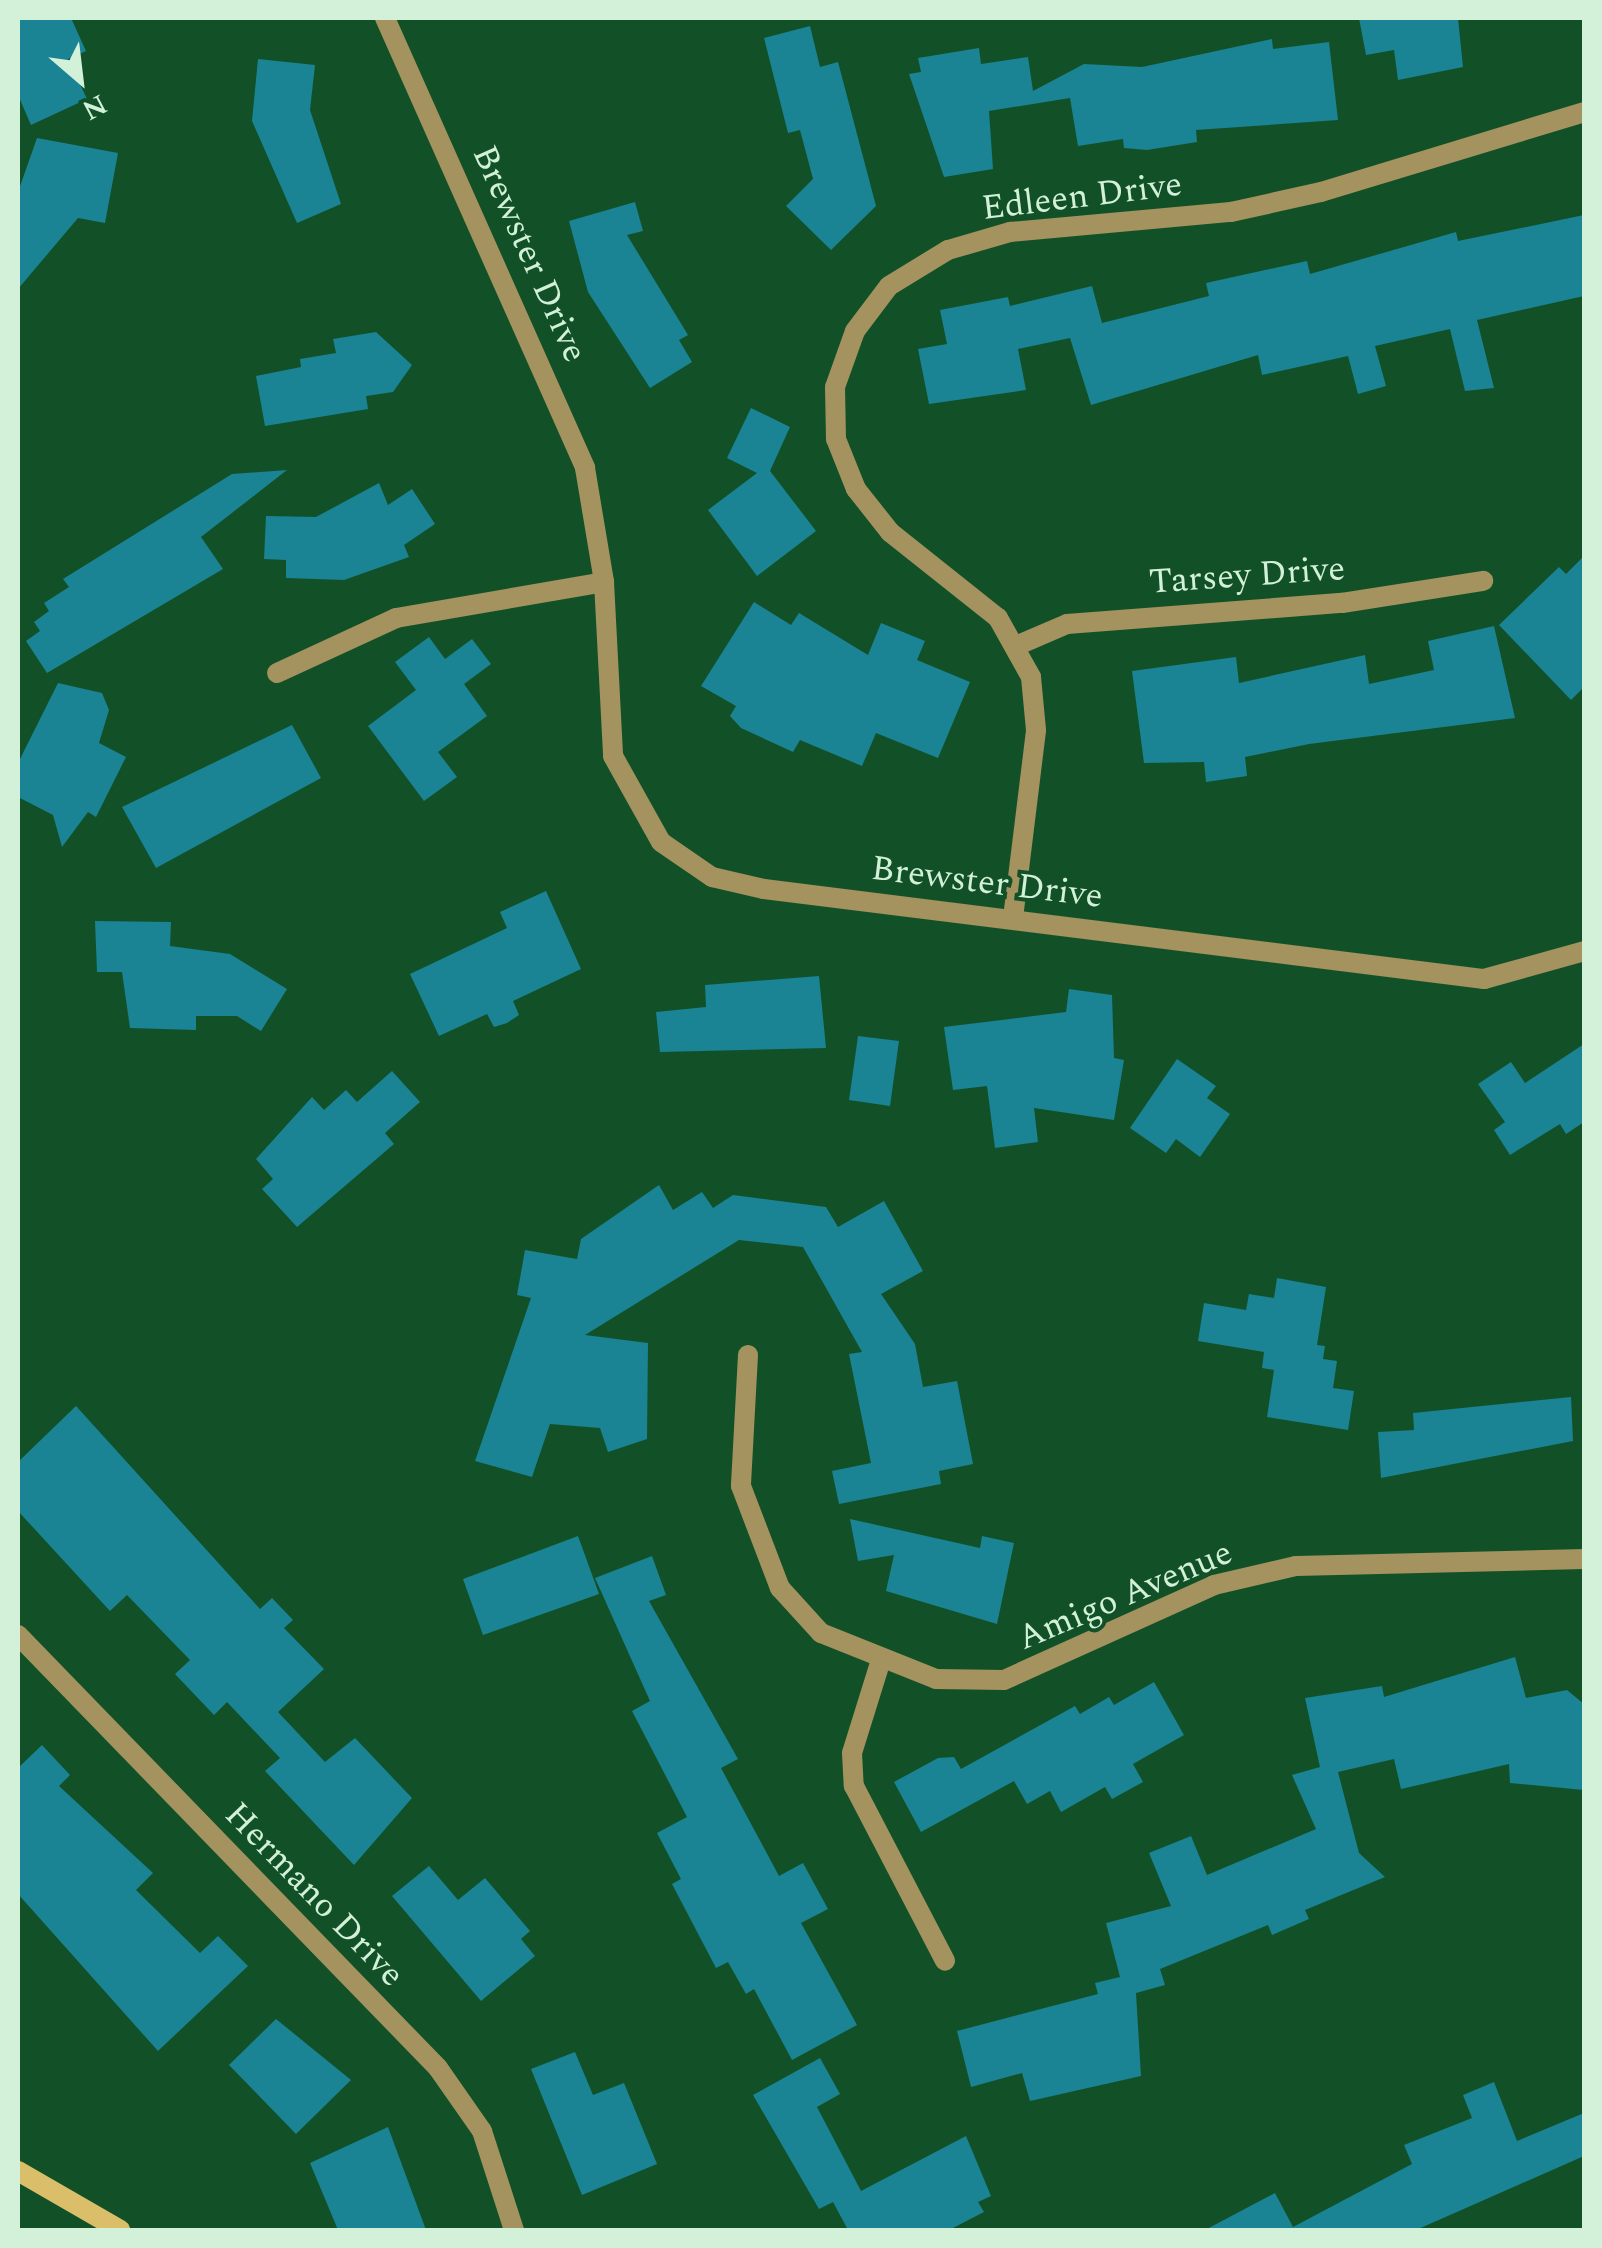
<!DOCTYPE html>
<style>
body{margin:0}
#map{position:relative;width:1602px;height:2248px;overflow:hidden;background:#125128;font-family:Spectral,serif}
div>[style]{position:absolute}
.building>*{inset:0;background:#1a8394}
.minor>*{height:20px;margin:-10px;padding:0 10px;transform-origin:10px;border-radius:10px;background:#a4925f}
.secondary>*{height:20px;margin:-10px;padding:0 10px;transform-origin:10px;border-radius:10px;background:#dbbe6a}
span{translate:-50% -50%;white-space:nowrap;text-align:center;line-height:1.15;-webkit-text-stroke:8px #125128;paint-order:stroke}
.street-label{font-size:35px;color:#d3f1d9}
.frame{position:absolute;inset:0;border:20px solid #d3f1d9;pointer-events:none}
.north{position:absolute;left:30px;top:30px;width:100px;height:100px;-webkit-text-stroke:8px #125128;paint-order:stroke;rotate:152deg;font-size:28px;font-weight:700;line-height:40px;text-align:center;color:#d3f1d9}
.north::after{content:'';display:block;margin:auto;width:35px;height:45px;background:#d3f1d9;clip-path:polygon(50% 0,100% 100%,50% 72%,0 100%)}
</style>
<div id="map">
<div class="building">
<i style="clip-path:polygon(18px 18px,71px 18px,86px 51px,68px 59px,87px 99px,31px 125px,18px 95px)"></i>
<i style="clip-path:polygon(1359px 18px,1458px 18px,1463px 67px,1398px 80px,1394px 50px,1366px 55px)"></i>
<i style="clip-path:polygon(810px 26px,820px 67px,838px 62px,876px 206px,831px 250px,786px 206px,813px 179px,800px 130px,788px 133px,764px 38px)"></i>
<i style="clip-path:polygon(1272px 39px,1273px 49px,1329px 42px,1338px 120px,1196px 130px,1197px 142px,1147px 150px,1124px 148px,1123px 139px,1078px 146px,1070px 98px,989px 111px,993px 169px,944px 177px,909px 74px,921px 72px,918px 58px,979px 48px,981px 64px,1028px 57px,1033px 91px,1084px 64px,1142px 67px)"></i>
<i style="clip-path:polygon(258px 59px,315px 65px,310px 110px,341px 204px,297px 223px,252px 121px)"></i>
<i style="clip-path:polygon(37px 138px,118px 153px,105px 223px,78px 218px,18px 289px,18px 192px)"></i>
<i style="clip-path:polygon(635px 202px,643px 231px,627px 235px,688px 335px,679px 340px,692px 362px,650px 388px,588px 292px,569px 221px)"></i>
<i style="clip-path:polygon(1584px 215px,1584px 296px,1477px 320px,1494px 388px,1465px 391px,1450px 329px,1375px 346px,1386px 386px,1358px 394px,1348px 356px,1262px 375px,1258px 355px,1091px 405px,1070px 338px,1018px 349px,1026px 390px,929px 404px,918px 349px,947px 344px,940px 310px,1008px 297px,1010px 306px,1092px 286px,1102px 323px,1209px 296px,1206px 283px,1307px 261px,1310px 274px,1456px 232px,1458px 241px)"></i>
<i style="clip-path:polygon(376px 332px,412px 365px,393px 392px,366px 396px,368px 409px,265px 426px,256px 376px,301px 367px,300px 359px,336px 353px,333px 339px)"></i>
<i style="clip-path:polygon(751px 408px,790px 427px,770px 471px,816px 531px,757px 576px,708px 510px,757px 473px,727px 458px)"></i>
<i style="clip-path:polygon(287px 470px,201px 537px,223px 569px,47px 673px,26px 641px,40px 631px,34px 622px,49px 611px,44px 603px,69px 587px,63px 579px,232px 474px)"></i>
<i style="clip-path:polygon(379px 483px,388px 505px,412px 489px,435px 524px,404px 545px,409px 557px,344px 580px,286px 578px,286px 560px,264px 559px,266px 516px,316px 517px)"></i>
<i style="clip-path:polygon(1584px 556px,1584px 687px,1571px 700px,1499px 625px,1559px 567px,1566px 574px)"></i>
<i style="clip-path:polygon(754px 602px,791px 625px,799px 613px,868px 655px,881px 623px,925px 641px,917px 660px,970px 682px,938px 758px,876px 733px,862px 766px,800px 740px,793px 752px,741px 728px,730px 716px,736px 706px,701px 686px)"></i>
<i style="clip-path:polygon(1494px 626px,1515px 718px,1309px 744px,1245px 757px,1247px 776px,1206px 782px,1204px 762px,1144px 763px,1132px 671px,1236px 657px,1239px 683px,1365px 655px,1369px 684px,1434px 670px,1428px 641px)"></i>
<i style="clip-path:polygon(429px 637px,445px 659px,472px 639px,491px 664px,464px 684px,487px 716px,438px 752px,457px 777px,424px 801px,368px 726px,416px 690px,395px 662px)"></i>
<i style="clip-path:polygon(58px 683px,102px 693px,109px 710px,99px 743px,126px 757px,96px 817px,88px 812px,62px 847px,53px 815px,18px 797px,18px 763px)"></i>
<i style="clip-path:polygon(292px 725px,321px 778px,156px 868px,122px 807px)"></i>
<i style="clip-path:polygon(546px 891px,581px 969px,513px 1001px,519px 1015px,507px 1023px,494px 1027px,487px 1014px,439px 1036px,410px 974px,507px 928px,500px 912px)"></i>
<i style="clip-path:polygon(95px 921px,171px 922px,170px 946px,230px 954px,287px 989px,261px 1031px,237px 1016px,196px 1016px,196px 1030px,130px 1028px,122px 972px,97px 972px)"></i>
<i style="clip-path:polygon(819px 976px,826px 1048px,660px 1052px,656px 1012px,706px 1007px,705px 985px)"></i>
<i style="clip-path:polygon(1069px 989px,1112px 995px,1114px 1058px,1124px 1060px,1114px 1120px,1034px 1108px,1038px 1142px,995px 1148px,987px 1086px,953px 1090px,944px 1027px,1066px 1012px)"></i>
<i style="clip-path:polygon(858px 1036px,899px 1041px,890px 1106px,849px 1100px)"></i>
<i style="clip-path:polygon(1584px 1044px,1584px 1122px,1566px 1134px,1560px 1124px,1510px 1155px,1494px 1130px,1505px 1122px,1478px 1084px,1511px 1062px,1525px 1083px)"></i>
<i style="clip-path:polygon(1177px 1059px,1216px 1086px,1207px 1098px,1230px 1114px,1200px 1157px,1176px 1139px,1166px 1153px,1130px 1128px)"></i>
<i style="clip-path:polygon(392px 1071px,420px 1102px,385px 1133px,394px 1144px,297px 1227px,262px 1189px,273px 1179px,256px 1159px,312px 1097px,324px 1110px,346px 1090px,357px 1102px)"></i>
<i style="clip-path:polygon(659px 1185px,673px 1210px,702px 1192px,713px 1208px,733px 1195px,826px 1207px,838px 1227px,884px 1201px,923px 1271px,881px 1294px,915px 1344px,923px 1387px,957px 1381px,973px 1464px,939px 1471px,941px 1484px,839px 1504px,832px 1471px,871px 1463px,849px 1354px,862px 1352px,803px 1247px,739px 1240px,585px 1335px,648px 1343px,647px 1439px,608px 1452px,600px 1428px,550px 1424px,532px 1477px,475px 1461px,531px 1298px,517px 1295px,525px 1250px,577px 1259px,581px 1239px)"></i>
<i style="clip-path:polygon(1277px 1278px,1326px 1287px,1317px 1345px,1325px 1346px,1323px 1359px,1337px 1361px,1333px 1388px,1354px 1391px,1348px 1430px,1267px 1417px,1274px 1370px,1262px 1368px,1264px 1352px,1198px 1341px,1204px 1303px,1246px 1310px,1249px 1294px,1274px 1298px)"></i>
<i style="clip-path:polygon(1571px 1397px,1573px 1441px,1381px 1478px,1378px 1432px,1414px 1430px,1413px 1413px)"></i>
<i style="clip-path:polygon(76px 1406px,260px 1609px,272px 1598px,293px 1620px,284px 1628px,324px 1669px,278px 1712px,325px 1762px,355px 1738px,412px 1798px,354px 1865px,265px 1771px,280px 1758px,227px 1702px,214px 1715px,175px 1674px,190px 1660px,127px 1595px,110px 1611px,18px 1511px,18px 1462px)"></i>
<i style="clip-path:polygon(850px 1519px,980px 1548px,982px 1536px,1014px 1543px,997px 1624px,886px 1591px,894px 1555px,858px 1561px)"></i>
<i style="clip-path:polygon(578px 1536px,599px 1594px,483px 1635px,463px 1579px)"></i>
<i style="clip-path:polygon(652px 1556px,666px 1595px,649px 1601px,738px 1759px,721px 1768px,779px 1876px,803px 1863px,828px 1909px,801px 1923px,857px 2025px,792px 2060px,754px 1989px,746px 1994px,728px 1962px,716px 1968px,672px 1884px,681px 1879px,657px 1833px,687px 1817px,632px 1711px,650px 1701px,595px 1578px)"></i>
<i style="clip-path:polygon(1515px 1657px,1526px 1698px,1567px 1690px,1584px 1704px,1584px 1790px,1510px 1783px,1509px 1764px,1401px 1789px,1394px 1759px,1338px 1772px,1359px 1853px,1385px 1877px,1305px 1910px,1309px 1919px,1272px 1935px,1268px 1925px,1160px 1969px,1165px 1985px,1136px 1993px,1141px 2076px,1030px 2101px,1022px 2073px,971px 2087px,957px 2031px,1098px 1994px,1095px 1983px,1120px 1977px,1106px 1923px,1171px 1906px,1149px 1853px,1191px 1836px,1207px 1875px,1316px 1829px,1292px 1775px,1320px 1767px,1305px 1698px,1382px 1686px,1384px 1697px)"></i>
<i style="clip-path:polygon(1154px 1682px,1184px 1735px,1133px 1764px,1143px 1782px,1112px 1799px,1105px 1787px,1061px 1812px,1050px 1791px,1027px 1804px,1014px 1781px,921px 1832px,894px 1782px,938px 1758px,954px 1757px,961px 1769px,1075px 1706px,1080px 1714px,1109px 1697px,1114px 1705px)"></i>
<i style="clip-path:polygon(42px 1745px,70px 1775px,59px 1786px,153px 1873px,136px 1890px,200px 1953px,218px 1936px,248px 1966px,158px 2051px,18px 1894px,18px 1768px)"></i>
<i style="clip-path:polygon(429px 1866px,458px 1900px,485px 1878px,530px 1931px,521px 1939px,535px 1956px,481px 2001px,392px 1896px)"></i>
<i style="clip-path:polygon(276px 2019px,351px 2080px,296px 2134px,229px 2065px)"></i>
<i style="clip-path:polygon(575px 2052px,593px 2095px,624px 2083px,657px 2164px,582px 2195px,531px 2069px)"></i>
<i style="clip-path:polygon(820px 2058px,840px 2094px,817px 2107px,861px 2191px,966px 2136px,991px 2196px,978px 2202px,984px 2212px,949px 2230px,848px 2230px,833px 2202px,819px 2209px,753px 2095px)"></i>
<i style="clip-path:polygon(1494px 2082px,1517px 2141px,1584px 2113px,1584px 2156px,1416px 2230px,1205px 2230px,1275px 2193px,1293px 2227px,1412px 2164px,1404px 2145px,1472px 2118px,1463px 2095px)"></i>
<i style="clip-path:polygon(388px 2127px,426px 2230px,338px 2230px,310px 2163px)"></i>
</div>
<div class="minor">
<i style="left:385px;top:18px;width:492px;rotate:66deg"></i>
<i style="left:585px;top:468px;width:116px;rotate:80.5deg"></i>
<i style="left:604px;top:582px;width:174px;rotate:87deg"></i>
<i style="left:613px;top:756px;width:98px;rotate:60.8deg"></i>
<i style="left:661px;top:842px;width:62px;rotate:34.5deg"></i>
<i style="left:712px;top:877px;width:53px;rotate:13deg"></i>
<i style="left:764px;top:889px;width:726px;rotate:7.13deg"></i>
<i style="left:1484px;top:979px;width:104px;rotate:-15.6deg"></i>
<i style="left:1018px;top:645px;width:53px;rotate:-23.2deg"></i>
<i style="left:1067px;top:624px;width:276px;rotate:-4.4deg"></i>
<i style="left:1342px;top:603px;width:143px;rotate:-8.9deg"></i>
<i style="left:277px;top:673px;width:131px;rotate:-24.8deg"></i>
<i style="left:396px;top:618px;width:211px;rotate:-9.8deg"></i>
<i style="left:1013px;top:918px;width:189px;rotate:-83deg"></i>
<i style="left:1036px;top:730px;width:53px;rotate:-95.4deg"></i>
<i style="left:1031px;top:677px;width:68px;rotate:-119.2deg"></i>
<i style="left:998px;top:618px;width:138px;rotate:-141.5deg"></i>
<i style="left:890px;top:532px;width:55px;rotate:-128.3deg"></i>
<i style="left:856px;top:489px;width:54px;rotate:-111.8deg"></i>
<i style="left:836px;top:439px;width:52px;rotate:-91.1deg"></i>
<i style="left:835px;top:387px;width:59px;rotate:-70.3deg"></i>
<i style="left:855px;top:331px;width:56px;rotate:-52.9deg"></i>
<i style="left:889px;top:286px;width:69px;rotate:-31.4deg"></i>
<i style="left:948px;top:250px;width:65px;rotate:-16.2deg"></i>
<i style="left:1010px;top:232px;width:222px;rotate:-5.2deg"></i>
<i style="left:1231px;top:212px;width:92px;rotate:-12.5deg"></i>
<i style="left:1321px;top:192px;width:275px;rotate:-16.9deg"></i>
<i style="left:748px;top:1355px;width:131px;rotate:93.1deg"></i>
<i style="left:741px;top:1486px;width:109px;rotate:69.1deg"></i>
<i style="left:780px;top:1588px;width:61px;rotate:47.7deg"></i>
<i style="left:821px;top:1633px;width:124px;rotate:21.8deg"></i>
<i style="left:936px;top:1679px;width:68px;rotate:0.8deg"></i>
<i style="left:1004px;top:1680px;width:230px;rotate:-24.3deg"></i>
<i style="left:1214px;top:1585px;width:84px;rotate:-13deg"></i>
<i style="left:1296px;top:1566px;width:288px;rotate:-1.4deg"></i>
<i style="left:18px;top:1635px;width:603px;rotate:45.87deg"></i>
<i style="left:438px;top:2068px;width:77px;rotate:55.1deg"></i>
<i style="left:482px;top:2131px;width:104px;rotate:72.1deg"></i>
<i style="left:880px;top:1663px;width:94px;rotate:107.3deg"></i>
<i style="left:852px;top:1753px;width:33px;rotate:87deg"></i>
<i style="left:854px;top:1786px;width:197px;rotate:62.5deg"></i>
</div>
<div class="secondary">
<i style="left:18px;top:2171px;width:118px;rotate:30deg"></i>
</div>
<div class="street-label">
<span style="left:1082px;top:197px;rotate:-7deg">Edleen Drive</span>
<span style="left:529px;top:254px;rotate:66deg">Brewster Drive</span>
<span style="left:1247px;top:576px;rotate:-4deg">Tarsey Drive</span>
<span style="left:987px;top:883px;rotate:7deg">Brewster Drive</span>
<span style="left:1125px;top:1596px;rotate:-23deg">Amigo Avenue</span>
<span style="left:314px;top:1895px;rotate:46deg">Hermano Drive</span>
</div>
<div class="frame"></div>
<div class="north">N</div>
</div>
